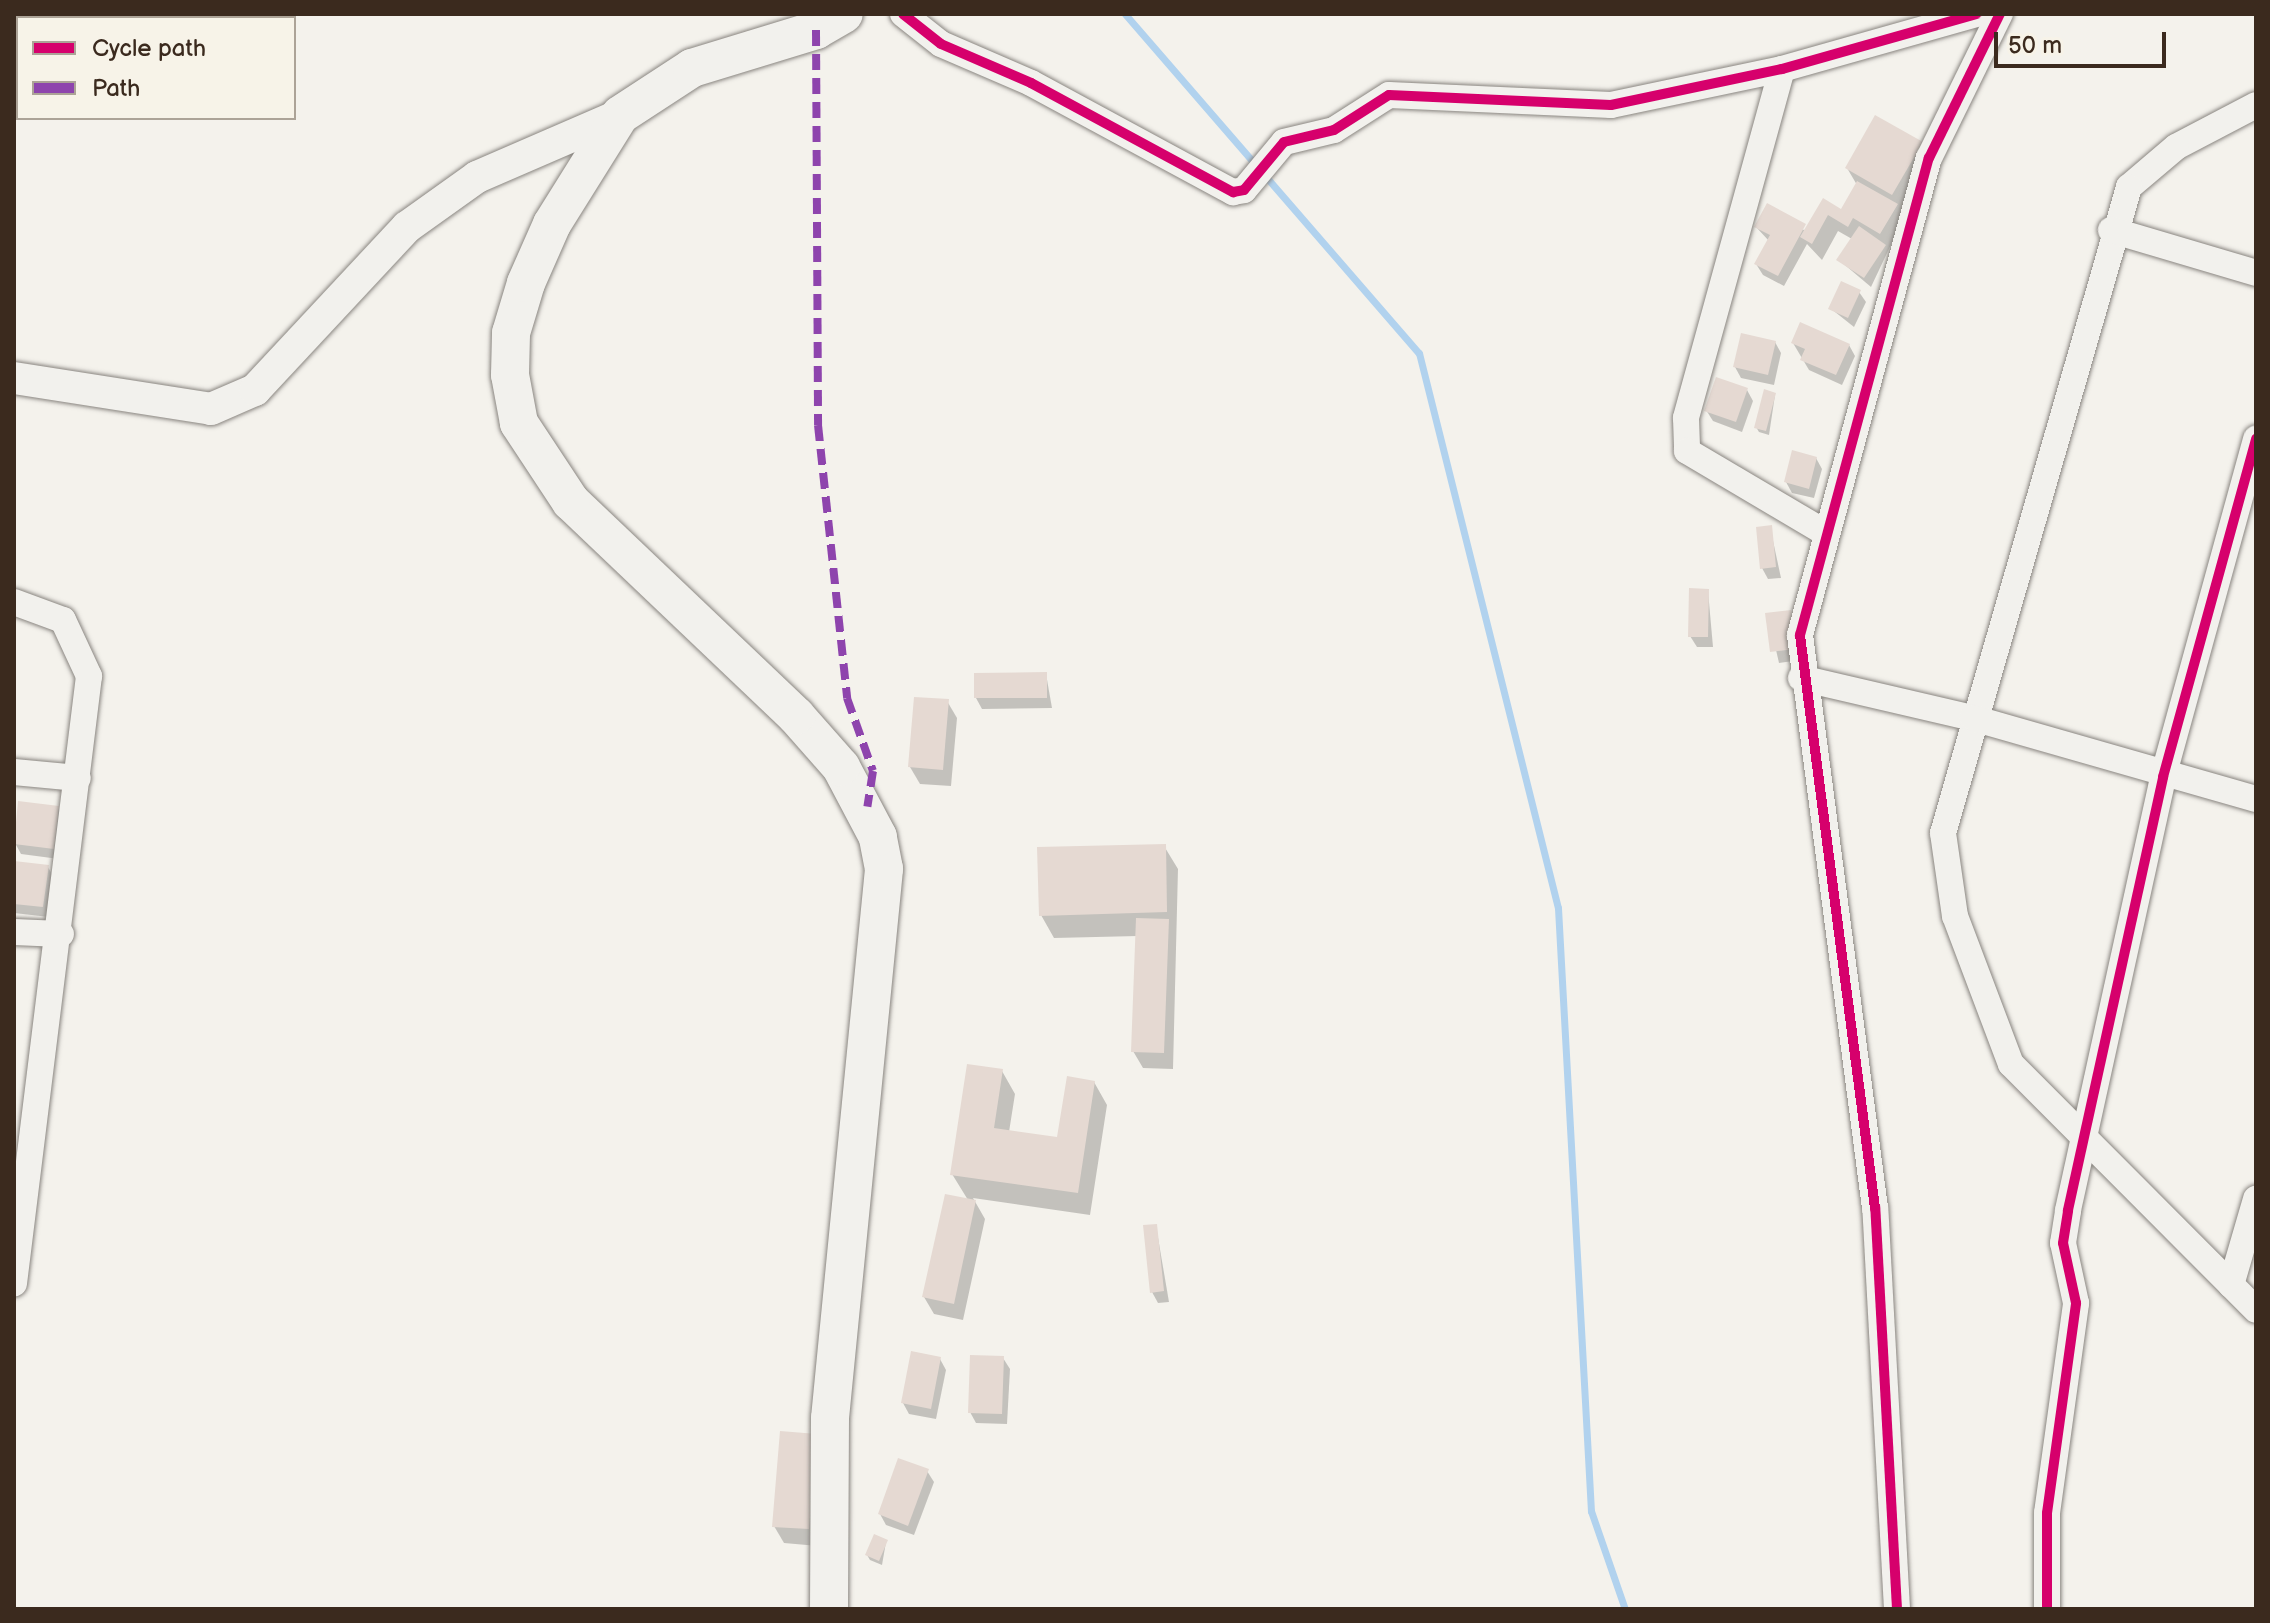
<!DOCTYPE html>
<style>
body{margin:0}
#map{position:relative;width:2270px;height:1623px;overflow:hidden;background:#f4f2ec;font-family:"Balsamiq Sans",sans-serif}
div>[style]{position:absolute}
.shadow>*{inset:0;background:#0003}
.stream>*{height:7px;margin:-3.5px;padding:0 3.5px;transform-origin:3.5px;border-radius:3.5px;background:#b1d2ee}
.building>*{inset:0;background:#e5d9d2}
.roads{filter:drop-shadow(0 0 2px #898580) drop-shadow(0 0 2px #898580)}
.minor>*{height:26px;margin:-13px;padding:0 13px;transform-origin:13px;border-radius:13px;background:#f2f1ed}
.tertiary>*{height:32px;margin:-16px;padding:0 16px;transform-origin:16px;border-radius:16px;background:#f2f1ed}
.secondary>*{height:38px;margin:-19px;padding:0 19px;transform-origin:19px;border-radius:19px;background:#f2f1ed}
.quiet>*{height:8px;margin-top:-4px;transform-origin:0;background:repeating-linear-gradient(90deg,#8e44ad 0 16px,transparent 0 24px)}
.cycleway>*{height:10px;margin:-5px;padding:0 5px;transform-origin:5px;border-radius:5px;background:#d6006c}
span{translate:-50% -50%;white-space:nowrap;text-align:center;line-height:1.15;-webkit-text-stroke:6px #f7f3e8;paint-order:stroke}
.frame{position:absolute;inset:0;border:16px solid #3b2a1e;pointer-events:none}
.legend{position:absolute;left:16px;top:16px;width:280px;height:104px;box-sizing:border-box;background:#f7f3e8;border:2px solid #aca397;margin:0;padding:10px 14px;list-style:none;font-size:24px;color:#3b2a1e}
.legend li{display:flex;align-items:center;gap:16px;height:40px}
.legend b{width:40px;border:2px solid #aca397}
.scale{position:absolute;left:1994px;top:32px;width:172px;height:36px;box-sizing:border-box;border:4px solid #3b2a1e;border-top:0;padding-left:10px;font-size:24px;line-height:28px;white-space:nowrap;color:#3b2a1e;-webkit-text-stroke:6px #f7f3e8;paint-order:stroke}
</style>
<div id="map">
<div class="shadow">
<i style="clip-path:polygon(1921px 143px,1931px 160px,1871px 287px,1839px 260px,1852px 239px,1838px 231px,1822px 260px,1807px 244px,1784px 286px,1763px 275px,1756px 264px,1769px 241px,1756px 227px,1807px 230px,1824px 201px,1842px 212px,1857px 185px,1847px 168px)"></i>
<i style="clip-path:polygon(1859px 292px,1866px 302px,1854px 327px,1830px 308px)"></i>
<i style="clip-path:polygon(1775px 342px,1781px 353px,1774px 385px,1741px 378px,1735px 367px)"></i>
<i style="clip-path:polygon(1793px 343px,1849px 345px,1855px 356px,1842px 385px,1809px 370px)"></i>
<i style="clip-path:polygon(1747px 390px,1753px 401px,1742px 432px,1713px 421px,1706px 410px)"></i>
<i style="clip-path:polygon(1775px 395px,1769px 435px,1759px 432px,1756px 427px)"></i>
<i style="clip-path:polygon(1816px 458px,1822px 469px,1814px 498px,1792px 493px,1786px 482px)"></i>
<i style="clip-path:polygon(1770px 527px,1781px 578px,1768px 579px,1762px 568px)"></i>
<i style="clip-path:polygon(1708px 591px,1713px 647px,1697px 647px,1690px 636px)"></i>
<i style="clip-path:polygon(1768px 615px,1800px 660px,1779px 663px)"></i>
<i style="clip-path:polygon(1046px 674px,1052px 708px,982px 709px,976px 698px)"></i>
<i style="clip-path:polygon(947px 701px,957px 718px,951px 786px,920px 784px,910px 767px)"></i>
<i style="clip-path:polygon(58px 808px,64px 819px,59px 859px,21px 854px,15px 843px)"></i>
<i style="clip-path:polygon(1164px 846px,1178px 869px,1173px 1069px,1143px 1068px,1133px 1051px,1138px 936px,1054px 938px,1041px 915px)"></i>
<i style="clip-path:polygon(14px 863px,48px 867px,54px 878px,49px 917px,14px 913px)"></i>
<i style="clip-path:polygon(1002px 1071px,1015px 1094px,1009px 1132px,1059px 1140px,1094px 1082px,1107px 1105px,1090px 1215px,973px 1198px,985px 1219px,963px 1320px,934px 1314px,924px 1297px,968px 1200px,952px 1174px)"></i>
<i style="clip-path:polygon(1156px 1226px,1169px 1302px,1158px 1303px,1152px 1292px)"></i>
<i style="clip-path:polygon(1003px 1358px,1010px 1369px,1007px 1424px,976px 1423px,970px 1412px)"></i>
<i style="clip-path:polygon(940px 1359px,946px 1370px,936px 1419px,909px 1414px,903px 1403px)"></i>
<i style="clip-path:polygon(816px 1436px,818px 1546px,784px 1543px,774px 1526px)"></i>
<i style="clip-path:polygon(927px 1471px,934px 1482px,914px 1535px,886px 1525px,880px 1514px)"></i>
<i style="clip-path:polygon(886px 1542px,882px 1565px,870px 1560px,867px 1555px)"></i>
</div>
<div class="stream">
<i style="left:1125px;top:14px;width:449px;rotate:49.1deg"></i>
<i style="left:1419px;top:353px;width:572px;rotate:75.94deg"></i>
<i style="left:1558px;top:908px;width:604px;rotate:86.87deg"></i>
<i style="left:1591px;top:1511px;width:104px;rotate:70.9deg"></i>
</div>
<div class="building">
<i style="clip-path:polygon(1875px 115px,1923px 142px,1892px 195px,1845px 168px)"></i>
<i style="clip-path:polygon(1857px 181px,1898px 204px,1880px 234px,1853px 218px,1848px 227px,1828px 215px,1812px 244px,1800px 237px,1823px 198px,1841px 209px)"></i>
<i style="clip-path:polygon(1767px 203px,1806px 224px,1778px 276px,1754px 264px,1770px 235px,1754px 227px)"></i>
<i style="clip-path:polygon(1859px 226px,1886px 245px,1864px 278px,1836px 260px)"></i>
<i style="clip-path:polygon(1841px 281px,1861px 290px,1848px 318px,1828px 309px)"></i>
<i style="clip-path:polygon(1800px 322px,1850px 344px,1836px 375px,1800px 360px,1805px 349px,1791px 343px)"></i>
<i style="clip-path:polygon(1741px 333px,1776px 341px,1768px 375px,1733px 367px)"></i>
<i style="clip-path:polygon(1716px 377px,1748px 388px,1736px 422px,1704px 411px)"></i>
<i style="clip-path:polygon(1764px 389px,1776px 393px,1766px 431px,1754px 428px)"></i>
<i style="clip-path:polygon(1792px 450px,1817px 457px,1809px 489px,1784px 482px)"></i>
<i style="clip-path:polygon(1772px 525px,1776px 567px,1760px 569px,1756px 527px)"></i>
<i style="clip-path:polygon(1689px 588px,1709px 589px,1708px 637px,1688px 637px)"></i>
<i style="clip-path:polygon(1791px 610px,1796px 649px,1770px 652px,1765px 613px)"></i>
<i style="clip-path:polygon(1047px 672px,1047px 698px,974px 698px,974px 673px)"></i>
<i style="clip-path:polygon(914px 697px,949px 699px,943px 770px,908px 767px)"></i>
<i style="clip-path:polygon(18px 801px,59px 806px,54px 849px,14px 844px)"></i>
<i style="clip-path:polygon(1166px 844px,1167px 912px,1039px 916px,1037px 847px)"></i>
<i style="clip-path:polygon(14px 861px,49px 865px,43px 907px,14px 904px)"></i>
<i style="clip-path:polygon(1136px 918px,1169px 919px,1164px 1053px,1131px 1052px)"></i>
<i style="clip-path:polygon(967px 1064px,1003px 1069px,994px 1128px,1057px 1137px,1067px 1076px,1095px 1081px,1078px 1193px,950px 1175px)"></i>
<i style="clip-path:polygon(945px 1194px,976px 1200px,954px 1304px,922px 1297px)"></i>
<i style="clip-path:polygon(1157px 1224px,1164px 1291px,1150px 1293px,1143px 1225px)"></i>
<i style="clip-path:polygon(911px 1351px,941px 1357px,931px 1409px,901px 1403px)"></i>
<i style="clip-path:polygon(970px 1355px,1004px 1356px,1002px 1414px,968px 1413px)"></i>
<i style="clip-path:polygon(780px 1431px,817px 1434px,809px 1529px,772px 1527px)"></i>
<i style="clip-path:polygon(898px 1458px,929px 1469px,908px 1526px,878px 1514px)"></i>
<i style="clip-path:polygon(874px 1534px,888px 1540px,879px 1561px,865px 1555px)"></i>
</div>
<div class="roads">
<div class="minor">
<i style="left:903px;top:14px;width:48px;rotate:38.3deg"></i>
<i style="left:941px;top:44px;width:98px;rotate:23.4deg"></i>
<i style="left:1031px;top:83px;width:230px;rotate:28.4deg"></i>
<i style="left:1233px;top:192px;width:11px;rotate:-10deg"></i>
<i style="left:1244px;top:190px;width:62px;rotate:-50.2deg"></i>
<i style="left:1284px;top:142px;width:51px;rotate:-13.5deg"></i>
<i style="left:1334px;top:130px;width:65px;rotate:-32.5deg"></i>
<i style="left:1389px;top:95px;width:222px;rotate:2.6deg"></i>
<i style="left:1611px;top:105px;width:175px;rotate:-11.9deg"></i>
<i style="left:1782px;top:69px;width:202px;rotate:-15.8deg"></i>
<i style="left:1782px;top:69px;width:362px;rotate:105.4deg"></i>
<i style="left:1686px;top:418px;width:33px;rotate:88deg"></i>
<i style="left:1687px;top:451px;width:159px;rotate:30.6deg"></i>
<i style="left:2256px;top:105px;width:90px;rotate:152.3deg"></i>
<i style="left:2176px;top:147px;width:62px;rotate:139.6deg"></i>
<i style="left:2129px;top:187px;width:672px;rotate:106.06deg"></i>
<i style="left:1943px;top:833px;width:84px;rotate:81.8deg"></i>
<i style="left:1955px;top:916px;width:158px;rotate:69.3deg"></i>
<i style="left:2011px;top:1064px;width:347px;rotate:45.1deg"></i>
<i style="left:2111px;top:230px;width:151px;rotate:16.5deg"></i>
<i style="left:14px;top:602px;width:52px;rotate:20.2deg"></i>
<i style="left:63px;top:620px;width:62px;rotate:65.1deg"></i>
<i style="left:89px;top:676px;width:612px;rotate:97.04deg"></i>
<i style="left:1801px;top:678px;width:177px;rotate:13.1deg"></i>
<i style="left:1973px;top:718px;width:294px;rotate:16deg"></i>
<i style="left:14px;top:772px;width:64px;rotate:5.4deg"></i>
<i style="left:14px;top:932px;width:47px;rotate:2.4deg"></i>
<i style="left:2231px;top:1285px;width:90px;rotate:-73.8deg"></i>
<i style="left:1897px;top:1609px;width:402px;rotate:-93.1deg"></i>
<i style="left:1875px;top:1208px;width:578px;rotate:-97.46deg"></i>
<i style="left:1800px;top:635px;width:494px;rotate:-74.9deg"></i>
<i style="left:1929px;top:158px;width:161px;rotate:-63.8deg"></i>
<i style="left:2047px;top:1609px;width:96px;rotate:-90deg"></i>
<i style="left:2047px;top:1513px;width:212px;rotate:-82.1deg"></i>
<i style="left:2076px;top:1303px;width:61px;rotate:-102.2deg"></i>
<i style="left:2063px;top:1243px;width:33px;rotate:-81deg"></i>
<i style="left:2068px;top:1210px;width:443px;rotate:-77.6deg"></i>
<i style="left:2163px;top:777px;width:351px;rotate:-74.6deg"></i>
</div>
<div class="tertiary">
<i style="left:14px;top:378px;width:199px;rotate:8.9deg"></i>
<i style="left:211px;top:409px;width:48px;rotate:-23.4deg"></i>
<i style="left:255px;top:390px;width:223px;rotate:-47deg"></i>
<i style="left:407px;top:227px;width:86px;rotate:-35.5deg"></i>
<i style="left:477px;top:177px;width:156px;rotate:-23.4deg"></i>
</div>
<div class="secondary">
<i style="left:829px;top:1609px;width:191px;rotate:-89.7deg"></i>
<i style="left:830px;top:1418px;width:552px;rotate:-84.38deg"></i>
<i style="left:884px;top:869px;width:33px;rotate:-101deg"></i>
<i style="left:878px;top:837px;width:79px;rotate:-117.9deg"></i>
<i style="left:841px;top:767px;width:68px;rotate:-131.4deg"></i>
<i style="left:796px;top:716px;width:311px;rotate:-136.4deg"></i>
<i style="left:571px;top:502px;width:95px;rotate:-123.4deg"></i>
<i style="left:519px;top:423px;width:49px;rotate:-100.6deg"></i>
<i style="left:510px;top:375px;width:42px;rotate:-88.6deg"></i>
<i style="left:511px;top:333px;width:52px;rotate:-73.3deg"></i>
<i style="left:526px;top:283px;width:64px;rotate:-66.2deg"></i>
<i style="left:552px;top:224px;width:128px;rotate:-58deg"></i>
<i style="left:620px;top:115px;width:86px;rotate:-33.1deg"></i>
<i style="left:692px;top:68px;width:130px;rotate:-17deg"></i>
<i style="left:816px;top:30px;width:32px;rotate:-30deg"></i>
</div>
</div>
<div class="quiet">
<i style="left:816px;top:30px;width:395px;rotate:89.7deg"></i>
<i style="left:818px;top:425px;width:275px;rotate:83.9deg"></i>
<i style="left:847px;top:698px;width:77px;rotate:70.4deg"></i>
<i style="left:873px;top:771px;width:36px;rotate:99deg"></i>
</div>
<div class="cycleway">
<i style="left:903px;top:14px;width:48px;rotate:38.3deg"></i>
<i style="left:941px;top:44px;width:98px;rotate:23.4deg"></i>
<i style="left:1031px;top:83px;width:230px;rotate:28.4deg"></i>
<i style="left:1233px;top:192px;width:11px;rotate:-10deg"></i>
<i style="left:1244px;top:190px;width:62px;rotate:-50.2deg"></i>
<i style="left:1284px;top:142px;width:51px;rotate:-13.5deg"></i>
<i style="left:1334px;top:130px;width:65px;rotate:-32.5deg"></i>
<i style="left:1389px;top:95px;width:222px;rotate:2.6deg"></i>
<i style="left:1611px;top:105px;width:175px;rotate:-11.9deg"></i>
<i style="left:1782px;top:69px;width:202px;rotate:-15.8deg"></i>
<i style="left:1897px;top:1609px;width:402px;rotate:-93.1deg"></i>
<i style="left:1875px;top:1208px;width:578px;rotate:-97.46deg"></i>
<i style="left:1800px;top:635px;width:494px;rotate:-74.9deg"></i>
<i style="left:1929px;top:158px;width:161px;rotate:-63.8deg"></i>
<i style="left:2047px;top:1609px;width:96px;rotate:-90deg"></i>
<i style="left:2047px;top:1513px;width:212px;rotate:-82.1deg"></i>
<i style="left:2076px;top:1303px;width:61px;rotate:-102.2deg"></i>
<i style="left:2063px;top:1243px;width:33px;rotate:-81deg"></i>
<i style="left:2068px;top:1210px;width:443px;rotate:-77.6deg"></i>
<i style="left:2163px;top:777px;width:351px;rotate:-74.6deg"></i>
</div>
<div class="frame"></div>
<ul class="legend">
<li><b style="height:10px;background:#d6006c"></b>Cycle path</li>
<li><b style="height:10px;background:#8e44ad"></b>Path</li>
</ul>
<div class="scale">50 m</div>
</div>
